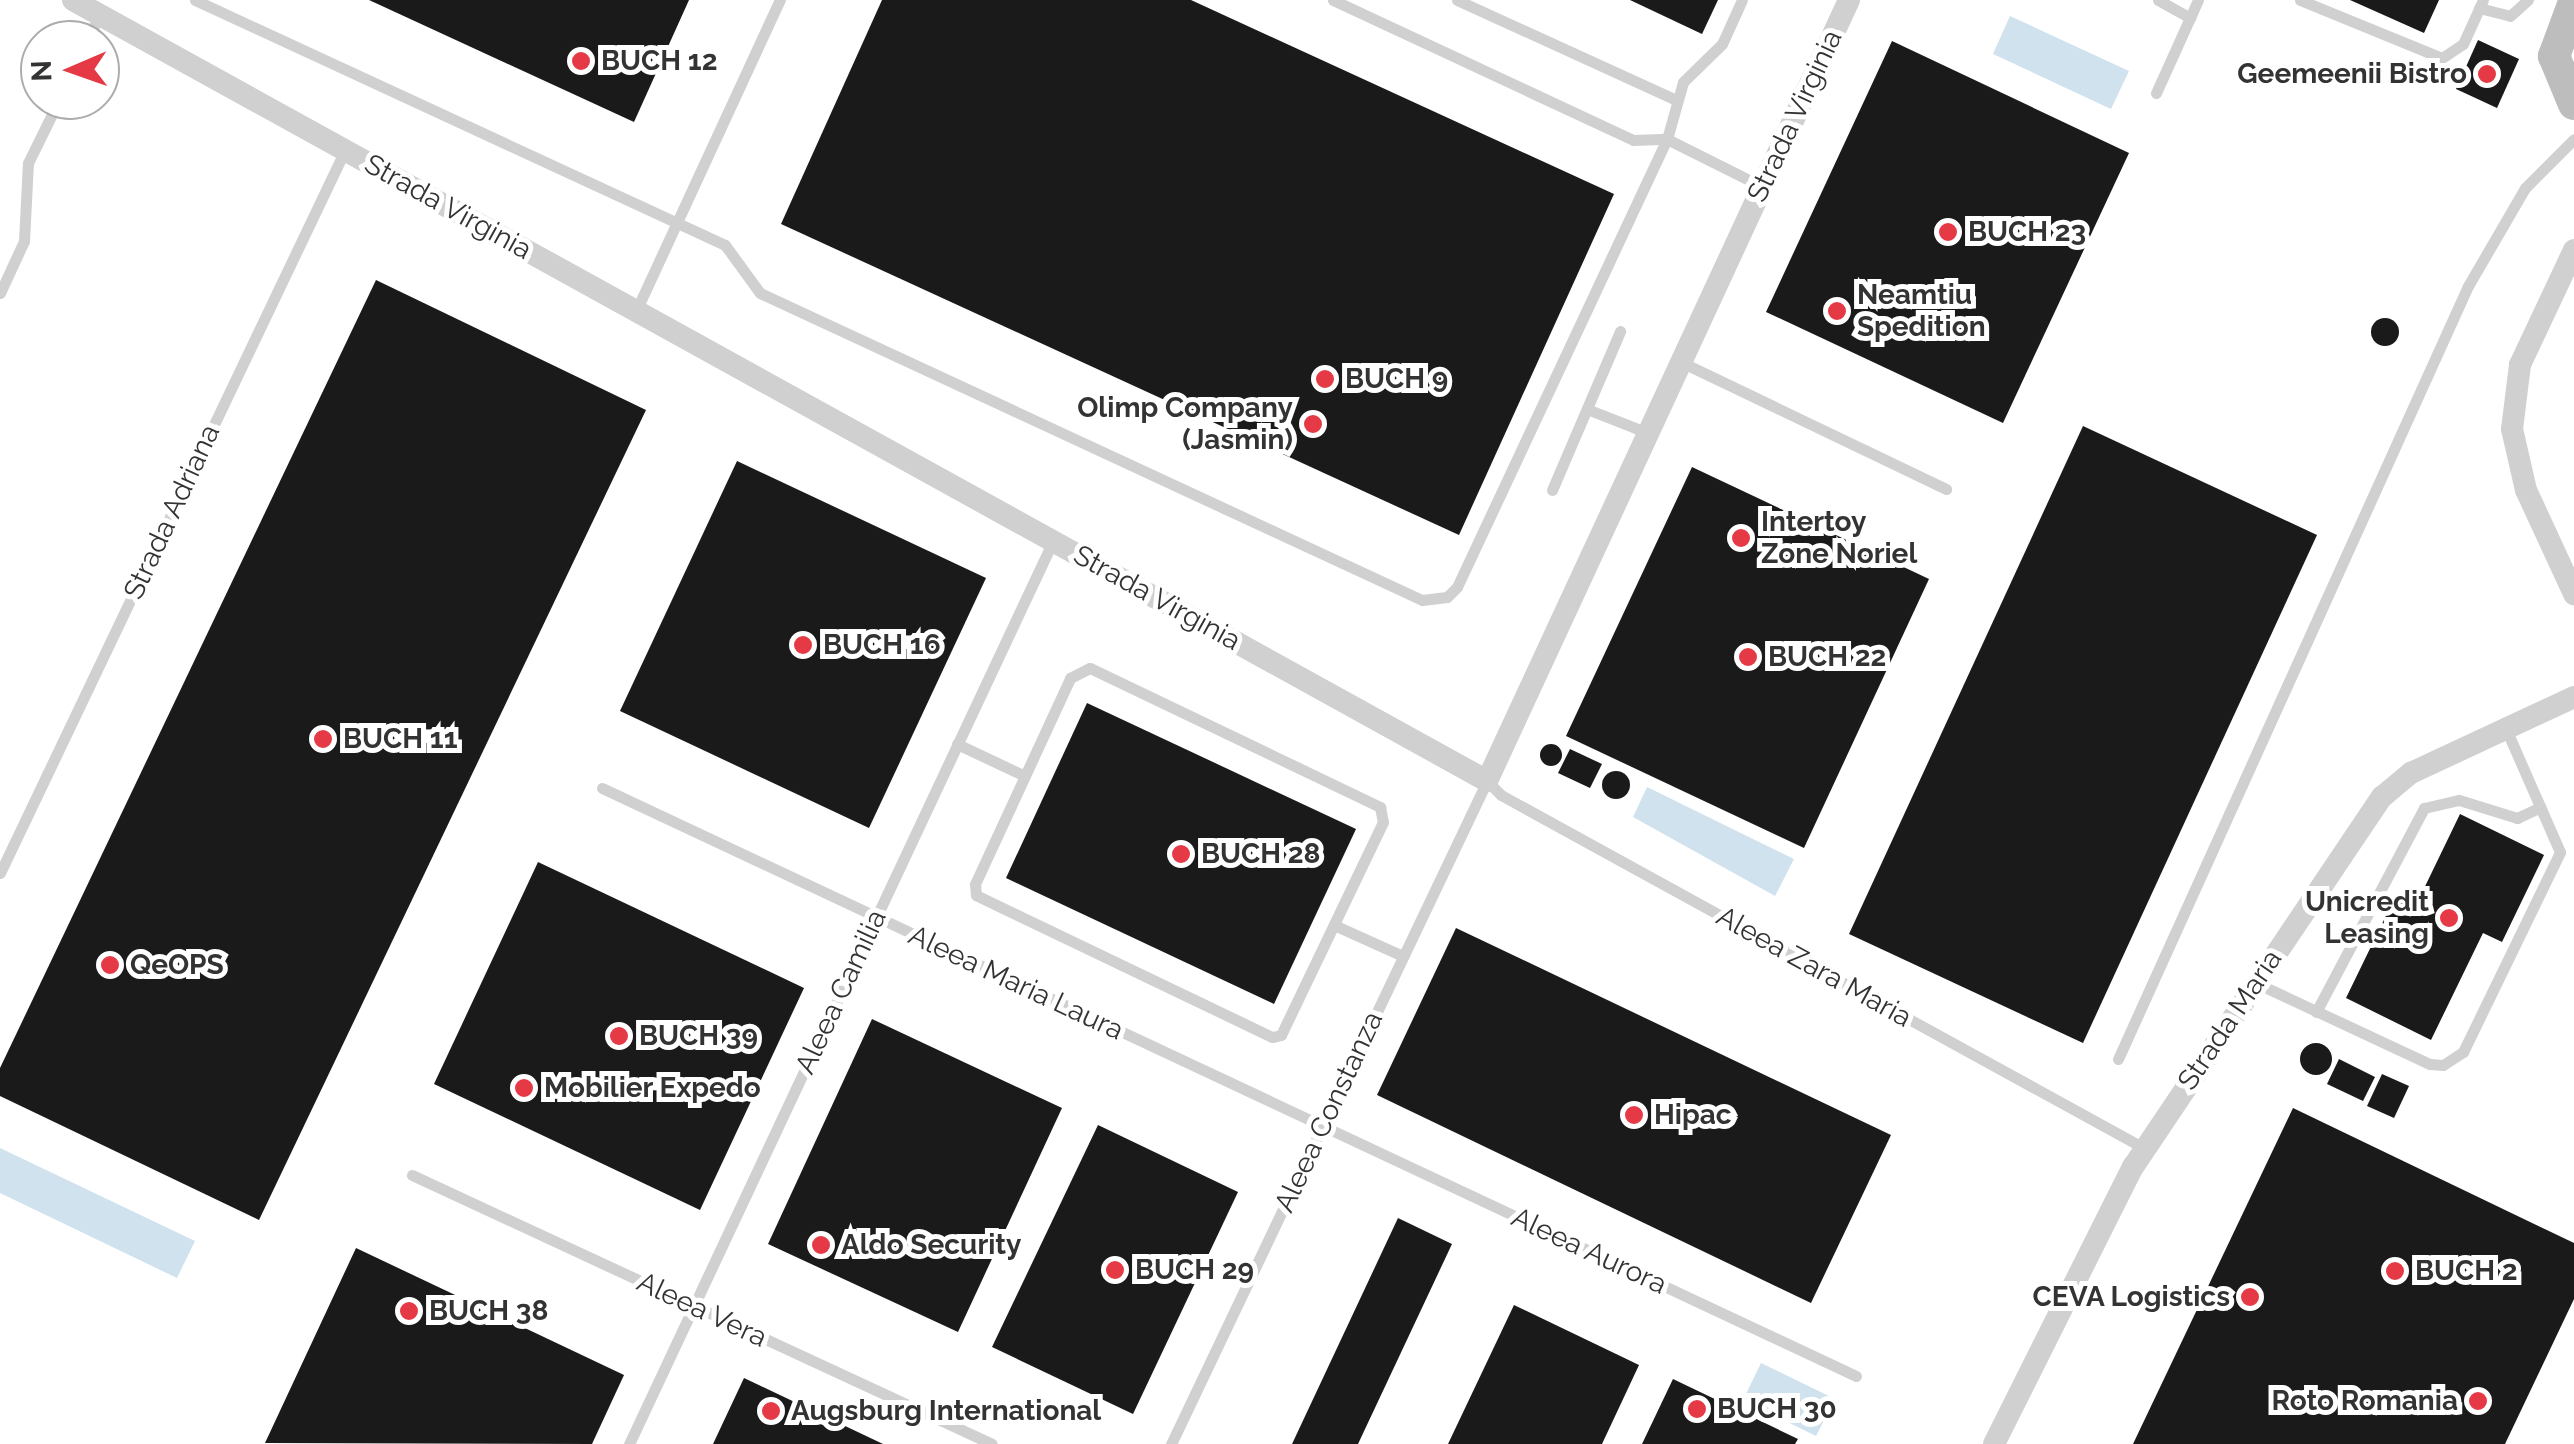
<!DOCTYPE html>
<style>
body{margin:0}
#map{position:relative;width:2574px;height:1444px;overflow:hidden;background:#fff;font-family:Raleway,sans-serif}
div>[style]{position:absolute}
.water>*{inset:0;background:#cfe2ee}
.building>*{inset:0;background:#1a1a1a}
.round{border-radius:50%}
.service>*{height:11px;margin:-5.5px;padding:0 5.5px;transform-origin:5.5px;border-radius:5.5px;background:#d0d0d0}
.minor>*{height:22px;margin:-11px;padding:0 11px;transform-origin:11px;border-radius:11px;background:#d0d0d0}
.secondary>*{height:32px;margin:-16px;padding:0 16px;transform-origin:16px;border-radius:16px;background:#bdbdbd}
.dots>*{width:28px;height:28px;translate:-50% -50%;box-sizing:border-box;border:5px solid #fff;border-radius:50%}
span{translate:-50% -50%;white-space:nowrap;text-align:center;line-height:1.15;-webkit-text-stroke:10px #fff;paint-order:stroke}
.poi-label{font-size:28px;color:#333;font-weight:700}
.left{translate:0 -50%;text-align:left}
.right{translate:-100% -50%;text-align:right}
.street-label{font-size:28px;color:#333}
.north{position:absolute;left:20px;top:20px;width:100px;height:100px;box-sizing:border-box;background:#fff;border:2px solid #adadad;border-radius:50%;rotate:268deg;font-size:28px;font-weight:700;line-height:40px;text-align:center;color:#333}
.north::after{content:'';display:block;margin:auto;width:35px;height:45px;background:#e63946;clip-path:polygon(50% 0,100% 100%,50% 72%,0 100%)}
</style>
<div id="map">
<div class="water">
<i style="clip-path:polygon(2010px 16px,2129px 71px,2111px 109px,1993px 54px)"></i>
<i style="clip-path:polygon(1647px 787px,1794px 859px,1775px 896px,1633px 817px)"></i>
<i style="clip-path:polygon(0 1148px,195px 1241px,177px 1278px,0 1193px)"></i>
<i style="clip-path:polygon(1761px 1363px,1835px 1399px,1816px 1436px,1743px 1400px)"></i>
</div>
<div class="building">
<i style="clip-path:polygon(369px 0,689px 0,634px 122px)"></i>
<i style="clip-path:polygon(882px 0,1191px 0,1614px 194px,1459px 535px,781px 224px)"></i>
<i style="clip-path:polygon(1630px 0,1718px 0,1702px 34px)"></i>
<i style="clip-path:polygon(2350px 0,2439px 0,2424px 33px)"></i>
<i style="clip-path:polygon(2478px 40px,2519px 59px,2497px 108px,2456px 89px)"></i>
<i style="clip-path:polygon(1892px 41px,2129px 153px,2003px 423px,1766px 312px)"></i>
<i style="clip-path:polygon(376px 280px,646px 410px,259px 1220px,0 1096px,0 1068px)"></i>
<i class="round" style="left:2371px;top:318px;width:28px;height:28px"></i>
<i style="clip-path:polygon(2083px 426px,2317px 535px,2083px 1043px,1849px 934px)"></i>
<i style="clip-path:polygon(737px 461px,986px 578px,869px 828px,620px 711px)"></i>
<i style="clip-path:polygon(1692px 467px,1929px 579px,1804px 848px,1566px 736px)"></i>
<i style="clip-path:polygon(1087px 703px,1356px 829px,1274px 1004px,1006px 878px)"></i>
<i class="round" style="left:1540px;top:744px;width:22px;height:22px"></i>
<i style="clip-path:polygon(1570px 749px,1602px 764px,1590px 788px,1558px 773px)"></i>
<i class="round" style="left:1602px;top:771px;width:28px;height:28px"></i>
<i style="clip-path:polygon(2460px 814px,2544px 855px,2502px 942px,2483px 933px,2431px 1040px,2346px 998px,2397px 893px,2417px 903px)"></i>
<i style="clip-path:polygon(538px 862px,804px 988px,700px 1210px,434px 1084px)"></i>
<i style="clip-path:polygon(1456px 928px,1891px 1135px,1811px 1303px,1377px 1095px)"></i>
<i style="clip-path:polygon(872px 1019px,1062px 1108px,958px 1332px,768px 1244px)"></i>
<i class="round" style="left:2300px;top:1043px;width:32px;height:32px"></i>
<i style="clip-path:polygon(2339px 1059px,2375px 1077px,2363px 1101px,2327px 1084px)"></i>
<i style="clip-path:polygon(2382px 1074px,2409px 1086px,2394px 1118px,2367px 1106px)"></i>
<i style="clip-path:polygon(2293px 1108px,2574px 1243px,2574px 1299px,2505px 1444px,2133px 1444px)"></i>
<i style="clip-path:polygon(1098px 1125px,1238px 1192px,1133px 1414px,992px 1347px)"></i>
<i style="clip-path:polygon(1398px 1218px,1452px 1244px,1358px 1444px,1292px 1444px)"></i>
<i style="clip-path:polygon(356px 1248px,624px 1375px,592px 1444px,265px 1443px)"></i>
<i style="clip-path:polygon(1514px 1305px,1639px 1365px,1602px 1444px,1448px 1444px)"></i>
<i style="clip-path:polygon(744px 1378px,883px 1444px,713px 1444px)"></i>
<i style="clip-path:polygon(1673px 1379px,1798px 1439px,1795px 1444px,1642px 1444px)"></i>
</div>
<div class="service">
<i style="left:195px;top:0;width:584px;rotate:24.81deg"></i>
<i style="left:725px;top:245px;width:59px;rotate:53.9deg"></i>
<i style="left:760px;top:293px;width:730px;rotate:24.88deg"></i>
<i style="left:1422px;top:600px;width:25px;rotate:-7deg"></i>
<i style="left:1447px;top:597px;width:14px;rotate:-45deg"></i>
<i style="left:1457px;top:587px;width:495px;rotate:-64.9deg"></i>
<i style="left:1667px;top:139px;width:59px;rotate:-74.3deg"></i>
<i style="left:1683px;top:82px;width:54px;rotate:-44.3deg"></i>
<i style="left:1722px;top:44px;width:48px;rotate:-65.6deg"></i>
<i style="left:1333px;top:0;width:331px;rotate:25deg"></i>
<i style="left:1633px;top:140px;width:34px;rotate:-2deg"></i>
<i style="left:1667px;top:139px;width:107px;rotate:26.6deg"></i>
<i style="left:1457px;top:0;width:241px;rotate:24.5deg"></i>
<i style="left:2158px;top:0;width:37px;rotate:29deg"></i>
<i style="left:2300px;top:0;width:153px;rotate:22.2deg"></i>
<i style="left:2442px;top:58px;width:25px;rotate:-34deg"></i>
<i style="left:2463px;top:44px;width:48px;rotate:-65.6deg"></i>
<i style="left:2479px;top:8px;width:32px;rotate:14deg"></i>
<i style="left:2510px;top:16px;width:24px;rotate:-42deg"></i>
<i style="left:87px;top:40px;width:29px;rotate:-63deg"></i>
<i style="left:2156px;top:93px;width:102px;rotate:-65.7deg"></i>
<i style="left:0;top:293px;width:57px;rotate:-65.2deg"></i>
<i style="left:24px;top:241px;width:78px;rotate:-87.1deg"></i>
<i style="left:28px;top:163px;width:70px;rotate:-63.8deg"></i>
<i style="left:636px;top:311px;width:343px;rotate:-65.2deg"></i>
<i style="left:1681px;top:362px;width:294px;rotate:25.6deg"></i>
<i style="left:1587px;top:409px;width:66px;rotate:21.5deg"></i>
<i style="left:1552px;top:490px;width:173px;rotate:-66.8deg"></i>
<i style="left:1090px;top:668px;width:322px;rotate:25.6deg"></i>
<i style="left:1380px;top:807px;width:15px;rotate:79deg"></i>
<i style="left:1383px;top:822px;width:236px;rotate:115.6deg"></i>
<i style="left:1281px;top:1035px;width:9px;rotate:167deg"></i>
<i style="left:1272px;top:1037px;width:328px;rotate:-154.4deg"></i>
<i style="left:976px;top:895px;width:11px;rotate:-95deg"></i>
<i style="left:975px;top:884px;width:227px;rotate:-65.2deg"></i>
<i style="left:1070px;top:678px;width:22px;rotate:-27deg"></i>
<i style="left:957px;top:744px;width:75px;rotate:25.2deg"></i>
<i style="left:602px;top:788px;width:1385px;rotate:25.12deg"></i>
<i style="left:0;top:873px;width:801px;rotate:-64.49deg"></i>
<i style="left:1334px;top:925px;width:76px;rotate:24.2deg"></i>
<i style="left:2256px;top:983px;width:192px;rotate:25deg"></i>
<i style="left:2430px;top:1064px;width:13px;rotate:4deg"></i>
<i style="left:2443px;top:1065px;width:24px;rotate:-33deg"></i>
<i style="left:2463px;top:1052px;width:222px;rotate:-64.1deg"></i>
<i style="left:2560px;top:852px;width:134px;rotate:-113.7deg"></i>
<i style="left:2316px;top:1012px;width:231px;rotate:-62.1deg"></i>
<i style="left:2424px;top:808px;width:36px;rotate:-13deg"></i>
<i style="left:2459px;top:800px;width:61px;rotate:17.2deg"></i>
<i style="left:2517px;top:818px;width:26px;rotate:-25deg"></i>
<i style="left:2118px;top:1059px;width:849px;rotate:-65.64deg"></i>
<i style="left:2468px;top:286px;width:113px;rotate:-59.8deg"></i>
<i style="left:2525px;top:188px;width:69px;rotate:-45deg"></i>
<i style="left:412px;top:1175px;width:639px;rotate:24.88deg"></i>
<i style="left:629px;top:1444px;width:998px;rotate:-64.85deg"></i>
<i style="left:1171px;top:1444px;width:734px;rotate:-64.52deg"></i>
<i style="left:1487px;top:781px;width:20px;rotate:45deg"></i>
<i style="left:1501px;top:795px;width:734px;rotate:28.77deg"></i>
</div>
<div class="minor">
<i style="left:73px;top:0;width:1615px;rotate:28.91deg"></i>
<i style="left:1487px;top:781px;width:861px;rotate:-65.13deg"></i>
<i style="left:2574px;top:250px;width:127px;rotate:115.2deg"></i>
<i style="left:2520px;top:365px;width:64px;rotate:97.1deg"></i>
<i style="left:2512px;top:429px;width:63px;rotate:77.1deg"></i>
<i style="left:2526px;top:490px;width:115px;rotate:65.2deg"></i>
<i style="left:1994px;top:1444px;width:310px;rotate:-63.4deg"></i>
<i style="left:2133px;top:1167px;width:446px;rotate:-56.1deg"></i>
<i style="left:2382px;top:797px;width:38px;rotate:-40deg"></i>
<i style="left:2411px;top:773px;width:180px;rotate:-25deg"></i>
</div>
<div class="secondary">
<i style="left:2574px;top:2px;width:58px;rotate:110.3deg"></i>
<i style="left:2554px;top:56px;width:52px;rotate:67.4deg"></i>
</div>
<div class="dots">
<i style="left:581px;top:61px;background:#e63946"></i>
<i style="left:2487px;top:74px;background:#e63946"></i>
<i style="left:1948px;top:232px;background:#e63946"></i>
<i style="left:1837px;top:311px;background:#e63946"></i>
<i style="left:1325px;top:379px;background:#e63946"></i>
<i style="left:1313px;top:424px;background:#e63946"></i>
<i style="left:1741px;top:538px;background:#e63946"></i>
<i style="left:803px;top:645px;background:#e63946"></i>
<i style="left:1748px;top:657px;background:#e63946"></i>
<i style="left:323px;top:739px;background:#e63946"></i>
<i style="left:1181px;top:854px;background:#e63946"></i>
<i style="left:2449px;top:918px;background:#e63946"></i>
<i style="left:110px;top:965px;background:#e63946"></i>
<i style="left:619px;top:1036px;background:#e63946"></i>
<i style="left:524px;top:1088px;background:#e63946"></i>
<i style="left:1634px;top:1115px;background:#e63946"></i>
<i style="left:821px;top:1245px;background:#e63946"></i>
<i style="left:1115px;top:1270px;background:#e63946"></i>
<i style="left:2395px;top:1271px;background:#e63946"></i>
<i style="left:2250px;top:1297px;background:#e63946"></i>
<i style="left:409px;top:1311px;background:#e63946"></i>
<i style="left:2478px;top:1401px;background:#e63946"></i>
<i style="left:1697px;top:1409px;background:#e63946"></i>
<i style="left:771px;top:1411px;background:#e63946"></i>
</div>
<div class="poi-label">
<span class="left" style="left:601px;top:61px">BUCH 12</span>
<span class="right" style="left:2467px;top:74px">Geemeenii Bistro</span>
<span class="left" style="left:1968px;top:232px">BUCH 23</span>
<span class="left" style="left:1857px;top:311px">Neamtiu<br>Spedition</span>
<span class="left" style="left:1345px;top:379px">BUCH 9</span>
<span class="right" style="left:1293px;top:424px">Olimp Company<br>(Jasmin)</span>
<span class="left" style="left:1761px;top:538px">Intertoy<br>Zone Noriel</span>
<span class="left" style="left:823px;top:645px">BUCH 16</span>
<span class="left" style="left:1768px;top:657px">BUCH 22</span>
<span class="left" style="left:343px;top:739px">BUCH 11</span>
<span class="left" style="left:1201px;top:854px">BUCH 28</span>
<span class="right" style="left:2429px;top:918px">Unicredit<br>Leasing</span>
<span class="left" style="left:130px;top:965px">QeOPS</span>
<span class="left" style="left:639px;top:1036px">BUCH 39</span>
<span class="left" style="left:544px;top:1088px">Mobilier Expedo</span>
<span class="left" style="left:1654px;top:1115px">Hipac</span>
<span class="left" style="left:841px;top:1245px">Aldo Security</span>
<span class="left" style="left:1135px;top:1270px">BUCH 29</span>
<span class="left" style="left:2415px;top:1271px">BUCH 2</span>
<span class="right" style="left:2230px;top:1297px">CEVA Logistics</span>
<span class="left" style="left:429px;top:1311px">BUCH 38</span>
<span class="right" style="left:2458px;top:1401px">Roto Romania</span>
<span class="left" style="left:1717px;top:1409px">BUCH 30</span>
<span class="left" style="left:791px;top:1411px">Augsburg International</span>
</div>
<div class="street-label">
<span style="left:1795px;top:116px;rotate:-65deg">Strada Virginia</span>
<span style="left:448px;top:207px;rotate:29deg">Strada Virginia</span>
<span style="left:172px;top:512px;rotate:-65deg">Strada Adriana</span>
<span style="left:1157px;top:598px;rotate:29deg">Strada Virginia</span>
<span style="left:1814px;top:967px;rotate:29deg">Aleea Zara Maria</span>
<span style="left:1016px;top:983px;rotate:25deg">Aleea Maria Laura</span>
<span style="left:841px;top:992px;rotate:-65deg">Aleea Camilia</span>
<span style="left:2230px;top:1020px;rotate:-56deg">Strada Maria</span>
<span style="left:1329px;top:1112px;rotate:-65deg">Aleea Constanza</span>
<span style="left:1589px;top:1251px;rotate:25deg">Aleea Aurora</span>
<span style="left:702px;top:1310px;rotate:25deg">Aleea Vera</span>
</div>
<div class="north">N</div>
</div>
